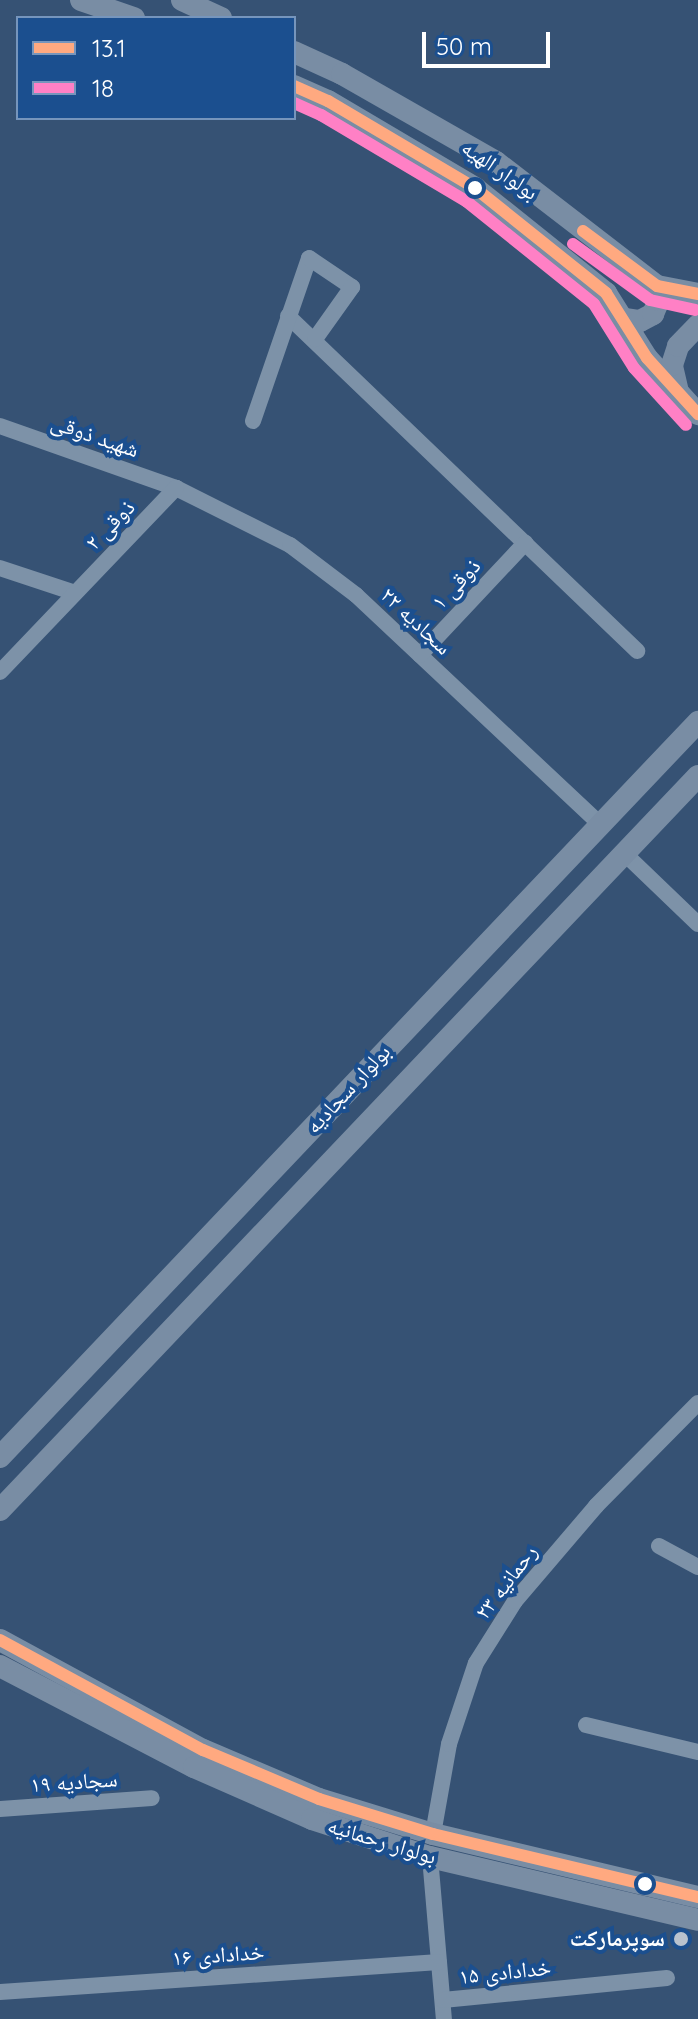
<!DOCTYPE html>
<meta charset="utf-8">
<style>
body{margin:0}
#map{position:relative;width:698px;height:2019px;overflow:hidden;background:#365274;font-family:Quicksand,"Noto Naskh Arabic",sans-serif}
div>[style]{position:absolute}
.street>*{height:16px;margin:-8px;padding:0 8px;transform-origin:8px;border-radius:8px;background:#7d92a8}
.secondary>*{height:22px;margin:-11px;padding:0 11px;transform-origin:11px;border-radius:11px;background:#798da4}
.bus-1>*{height:12px;margin:-6px;padding:0 6px;transform-origin:6px;border-radius:6px;background:#ffa980}
.bus-2>*{height:12px;margin:-6px;padding:0 6px;transform-origin:6px;border-radius:6px;background:#ff80c5}
.dots>*{width:22px;height:22px;translate:-50% -50%;box-sizing:border-box;border:4px solid #1b4f8f;border-radius:50%}
span{translate:-50% -50%;white-space:nowrap;text-align:center;line-height:1.15;-webkit-text-stroke:8px #1b4f8f;paint-order:stroke}
.street-label{font-size:22px;color:#fff}
.poi-label{font-size:22px;color:#fff;font-weight:700}
.right{translate:-100% -50%;text-align:right}
.legend{position:absolute;left:16px;top:16px;width:280px;height:104px;box-sizing:border-box;background:#1b4f8f;border:2px solid #7695bc;margin:0;padding:10px 14px;list-style:none;font-size:24px;color:#fff}
.legend li{display:flex;align-items:center;gap:16px;height:40px}
.legend b{width:40px;border:2px solid #7695bc}
.scale{position:absolute;left:422px;top:32px;width:128px;height:36px;box-sizing:border-box;border:4px solid #fff;border-top:0;padding-left:10px;font-size:24px;line-height:28px;white-space:nowrap;color:#fff;-webkit-text-stroke:6px #1b4f8f;paint-order:stroke}
</style>
<div id="map">
<div class="street">
<i style="left:288px;top:316px;width:484px;rotate:43.8deg"></i>
<i style="left:253px;top:421px;width:172px;rotate:-71deg"></i>
<i style="left:309px;top:258px;width:52px;rotate:34deg"></i>
<i style="left:352px;top:287px;width:64px;rotate:125.4deg"></i>
<i style="left:0;top:426px;width:187px;rotate:19.4deg"></i>
<i style="left:176px;top:488px;width:127px;rotate:26.6deg"></i>
<i style="left:290px;top:545px;width:83px;rotate:37.1deg"></i>
<i style="left:356px;top:595px;width:333px;rotate:43.2deg"></i>
<i style="left:0;top:568px;width:79px;rotate:18.4deg"></i>
<i style="left:420px;top:655px;width:154px;rotate:-46.8deg"></i>
<i style="left:0;top:672px;width:255px;rotate:-46.3deg"></i>
<i style="left:625px;top:854px;width:101px;rotate:43.8deg"></i>
<i style="left:659px;top:1546px;width:44px;rotate:28.3deg"></i>
<i style="left:586px;top:1725px;width:115px;rotate:13.6deg"></i>
<i style="left:0;top:1809px;width:152px;rotate:-4.1deg"></i>
<i style="left:433px;top:1834px;width:91px;rotate:-79.9deg"></i>
<i style="left:449px;top:1744px;width:85px;rotate:-71.6deg"></i>
<i style="left:476px;top:1663px;width:73px;rotate:-57.8deg"></i>
<i style="left:515px;top:1601px;width:125px;rotate:-49.5deg"></i>
<i style="left:596px;top:1506px;width:145px;rotate:-45.3deg"></i>
<i style="left:430px;top:1857px;width:163px;rotate:85.1deg"></i>
<i style="left:0;top:1992px;width:440px;rotate:-3.9deg"></i>
<i style="left:443px;top:2000px;width:225px;rotate:-5.6deg"></i>
</div>
<div class="secondary">
<i style="left:81px;top:0;width:56px;rotate:18.8deg"></i>
<i style="left:182px;top:0;width:43px;rotate:24.8deg"></i>
<i style="left:294px;top:52px;width:53px;rotate:24.6deg"></i>
<i style="left:342px;top:74px;width:177px;rotate:29.7deg"></i>
<i style="left:496px;top:162px;width:203px;rotate:37.6deg"></i>
<i style="left:657px;top:286px;width:42px;rotate:11deg"></i>
<i style="left:294px;top:86px;width:37px;rotate:24deg"></i>
<i style="left:328px;top:101px;width:171px;rotate:30.6deg"></i>
<i style="left:475px;top:188px;width:168px;rotate:38.7deg"></i>
<i style="left:606px;top:293px;width:77px;rotate:57.8deg"></i>
<i style="left:647px;top:358px;width:76px;rotate:47.7deg"></i>
<i style="left:625px;top:319px;width:15px;rotate:8deg"></i>
<i style="left:640px;top:321px;width:15px;rotate:-28deg"></i>
<i style="left:653px;top:314px;width:15px;rotate:-67deg"></i>
<i style="left:659px;top:300px;width:14px;rotate:-98deg"></i>
<i style="left:678px;top:392px;width:28px;rotate:-103deg"></i>
<i style="left:672px;top:365px;width:20px;rotate:-72deg"></i>
<i style="left:678px;top:346px;width:29px;rotate:-46deg"></i>
<i style="left:0;top:1457px;width:1014px;rotate:-46.48deg"></i>
<i style="left:0;top:1510px;width:1013px;rotate:-46.44deg"></i>
<i style="left:0;top:1640px;width:231px;rotate:28.5deg"></i>
<i style="left:203px;top:1750px;width:126px;rotate:22.9deg"></i>
<i style="left:319px;top:1799px;width:119px;rotate:17.1deg"></i>
<i style="left:433px;top:1834px;width:272px;rotate:13.4deg"></i>
<i style="left:0;top:1666px;width:219px;rotate:27.5deg"></i>
<i style="left:194px;top:1767px;width:129px;rotate:23.8deg"></i>
<i style="left:312px;top:1819px;width:124px;rotate:17.9deg"></i>
<i style="left:430px;top:1857px;width:275px;rotate:13.2deg"></i>
</div>
<div class="bus-1">
<i style="left:294px;top:86px;width:37px;rotate:24deg"></i>
<i style="left:328px;top:101px;width:171px;rotate:30.6deg"></i>
<i style="left:475px;top:188px;width:168px;rotate:38.7deg"></i>
<i style="left:606px;top:293px;width:77px;rotate:57.8deg"></i>
<i style="left:647px;top:358px;width:76px;rotate:47.7deg"></i>
<i style="left:583px;top:231px;width:92px;rotate:36.6deg"></i>
<i style="left:657px;top:286px;width:42px;rotate:11deg"></i>
<i style="left:0;top:1640px;width:231px;rotate:28.5deg"></i>
<i style="left:203px;top:1750px;width:126px;rotate:22.9deg"></i>
<i style="left:319px;top:1799px;width:119px;rotate:17.1deg"></i>
<i style="left:433px;top:1834px;width:272px;rotate:13.4deg"></i>
</div>
<div class="bus-2">
<i style="left:294px;top:103px;width:30px;rotate:24deg"></i>
<i style="left:321px;top:115px;width:169px;rotate:30.7deg"></i>
<i style="left:466px;top:201px;width:164px;rotate:38.8deg"></i>
<i style="left:594px;top:304px;width:75px;rotate:58deg"></i>
<i style="left:634px;top:368px;width:77px;rotate:47.6deg"></i>
<i style="left:573px;top:244px;width:95px;rotate:36deg"></i>
<i style="left:650px;top:300px;width:46px;rotate:12.5deg"></i>
</div>
<div class="dots">
<i style="left:475px;top:188px;background:#fff"></i>
<i style="left:645px;top:1884px;background:#fff"></i>
<i style="left:681px;top:1939px;background:#b9c2ce"></i>
</div>
<div class="street-label">
<span style="left:500px;top:170px;rotate:35deg">بولوار الهیه</span>
<span style="left:95px;top:436px;rotate:19deg">شهید ذوقی</span>
<span style="left:110px;top:525px;rotate:-46deg">ذوقی ۲</span>
<span style="left:456px;top:584px;rotate:-47deg">ذوقی ۱</span>
<span style="left:416px;top:621px;rotate:43deg">سجادیه ۲۲</span>
<span style="left:348px;top:1089px;rotate:-47deg">بولوار سجادیه</span>
<span style="left:506px;top:1582px;rotate:-53deg">رحمانیه ۲۳</span>
<span style="left:74px;top:1782px;rotate:-4deg">سجادیه ۱۹</span>
<span style="left:382px;top:1841px;rotate:17deg">بولوار رحمانیه</span>
<span style="left:218px;top:1955px;rotate:-4deg">خدادادی ۱۶</span>
<span style="left:505px;top:1972px;rotate:-6deg">خدادادی ۱۵</span>
</div>
<div class="poi-label">
<span class="right" style="left:665px;top:1939px">سوپرمارکت</span>
</div>
<ul class="legend">
<li><b style="height:10px;background:#ffa980"></b>13.1</li>
<li><b style="height:10px;background:#ff80c5"></b>18</li>
</ul>
<div class="scale">50 m</div>
</div>
